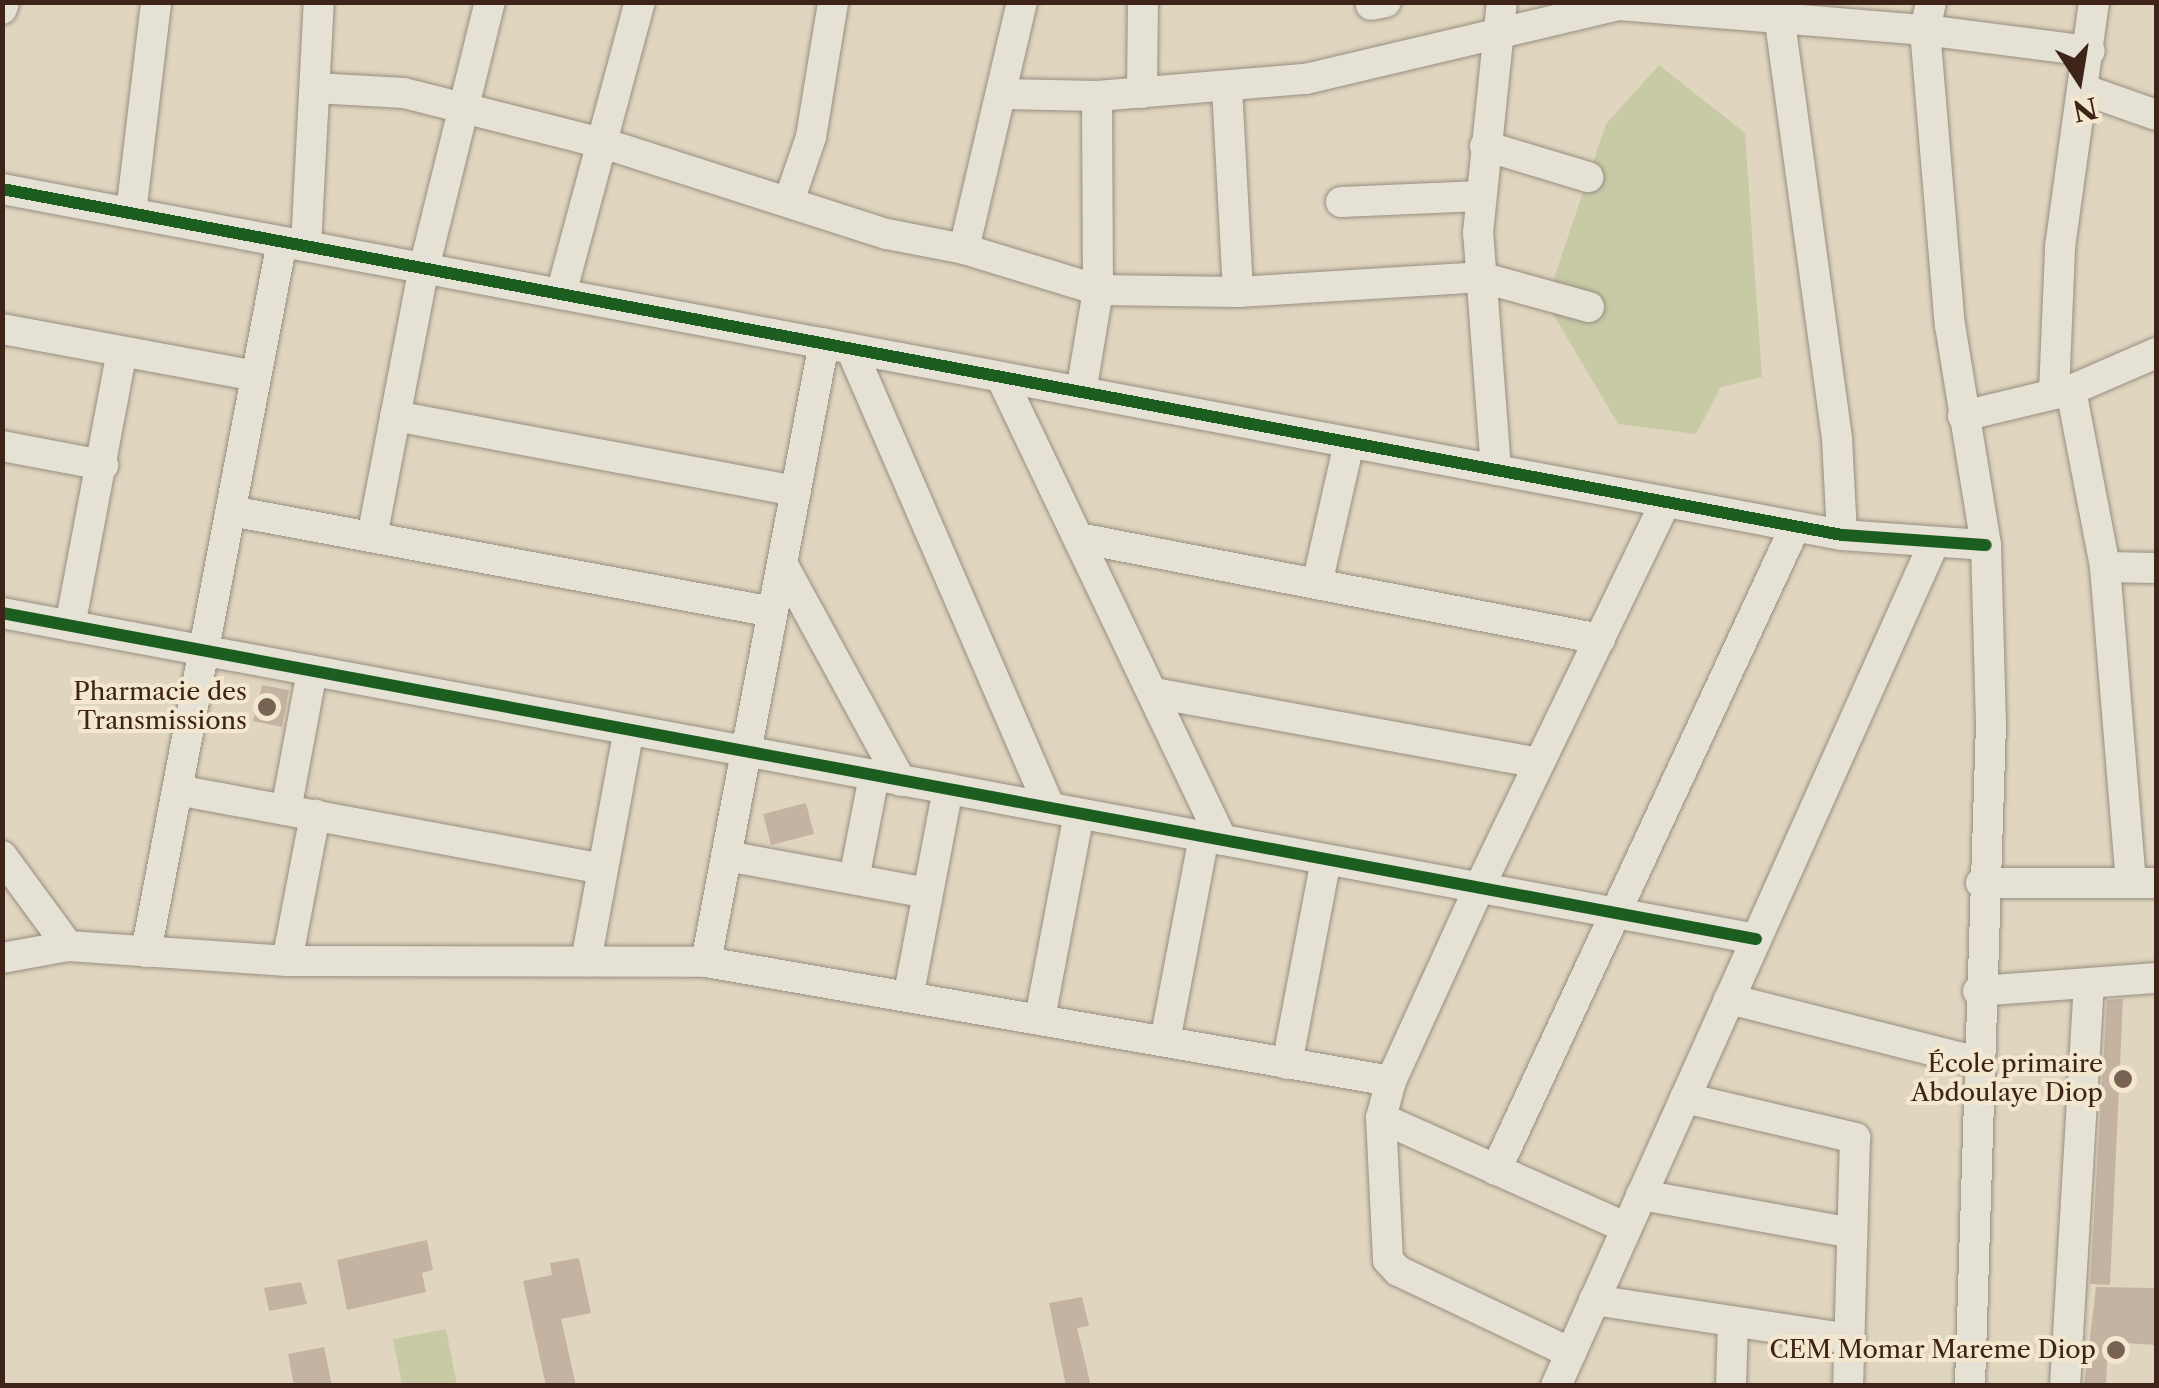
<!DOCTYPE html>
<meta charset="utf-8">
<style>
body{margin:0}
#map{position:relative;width:2159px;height:1388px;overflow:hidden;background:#e0d6bf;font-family:"Libre Caslon Text",serif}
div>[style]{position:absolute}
.green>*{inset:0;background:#c8caa5}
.building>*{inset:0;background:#c4b3a1}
.roads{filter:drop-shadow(0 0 2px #978e80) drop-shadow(0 0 2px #978e80)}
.minor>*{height:30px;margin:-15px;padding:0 15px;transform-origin:15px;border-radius:15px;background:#e6e1d5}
.cycleway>*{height:12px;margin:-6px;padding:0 6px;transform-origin:6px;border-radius:6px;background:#1b5e20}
.dots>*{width:28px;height:28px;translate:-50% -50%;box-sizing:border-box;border:5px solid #f3e8cd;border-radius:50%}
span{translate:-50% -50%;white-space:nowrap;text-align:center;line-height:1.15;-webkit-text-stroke:8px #f3e8cd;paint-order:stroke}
.poi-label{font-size:25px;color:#3e2319}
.right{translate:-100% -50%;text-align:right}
.frame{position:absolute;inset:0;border:5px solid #3e2319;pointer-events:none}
.north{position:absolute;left:2029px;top:30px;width:100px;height:100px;-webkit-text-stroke:8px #f3e8cd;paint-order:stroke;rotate:168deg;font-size:28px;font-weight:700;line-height:40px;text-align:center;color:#3e2319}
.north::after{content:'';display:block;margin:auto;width:35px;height:45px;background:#3e2319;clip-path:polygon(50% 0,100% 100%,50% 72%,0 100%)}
</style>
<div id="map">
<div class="green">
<i style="clip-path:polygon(1659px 65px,1745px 133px,1762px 377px,1721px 387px,1696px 434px,1618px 424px,1546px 302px,1606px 124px)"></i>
<i style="clip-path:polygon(446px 1329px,457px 1385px,402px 1385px,393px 1339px)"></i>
</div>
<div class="building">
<i style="clip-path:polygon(262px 685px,289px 690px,282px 727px,253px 721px)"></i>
<i style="clip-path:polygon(806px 803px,814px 834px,771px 845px,763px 814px)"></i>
<i style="clip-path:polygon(2123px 999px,2110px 1285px,2090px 1284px,2107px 1000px)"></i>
<i style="clip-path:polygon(427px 1240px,433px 1270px,422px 1273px,426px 1292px,347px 1310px,337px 1260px)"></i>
<i style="clip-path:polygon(579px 1258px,591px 1313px,561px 1319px,576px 1386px,546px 1386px,523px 1281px,552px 1275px,550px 1263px)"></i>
<i style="clip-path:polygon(301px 1282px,307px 1304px,269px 1311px,264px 1288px)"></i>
<i style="clip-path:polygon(2096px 1287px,2156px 1288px,2156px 1345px,2108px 1342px,2106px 1386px,2084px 1386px)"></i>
<i style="clip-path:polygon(1082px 1297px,1089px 1326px,1077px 1328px,1091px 1386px,1066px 1386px,1049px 1303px)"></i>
<i style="clip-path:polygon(324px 1347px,332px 1386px,294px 1386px,288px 1354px)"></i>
</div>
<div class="roads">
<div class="minor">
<i style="left:1931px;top:2px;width:29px;rotate:102deg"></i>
<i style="left:1925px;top:30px;width:296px;rotate:85.2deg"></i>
<i style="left:1950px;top:325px;width:223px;rotate:80.7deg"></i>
<i style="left:1986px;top:545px;width:179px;rotate:88.4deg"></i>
<i style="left:1991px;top:724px;width:662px;rotate:91.82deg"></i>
<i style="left:1371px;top:5px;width:15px;rotate:-11deg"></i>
<i style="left:2px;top:9px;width:7px;rotate:-74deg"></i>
<i style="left:1780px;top:22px;width:421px;rotate:82.2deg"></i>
<i style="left:1837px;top:439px;width:96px;rotate:87deg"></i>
<i style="left:315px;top:88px;width:89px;rotate:3.2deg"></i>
<i style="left:404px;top:93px;width:208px;rotate:14.2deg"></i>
<i style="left:606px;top:144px;width:295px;rotate:17.8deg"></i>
<i style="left:887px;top:234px;width:78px;rotate:11deg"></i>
<i style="left:964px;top:249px;width:140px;rotate:17deg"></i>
<i style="left:1098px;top:290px;width:140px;rotate:0.8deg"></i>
<i style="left:1238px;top:292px;width:242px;rotate:-3.5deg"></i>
<i style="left:1480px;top:277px;width:113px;rotate:15.4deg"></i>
<i style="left:1227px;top:88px;width:204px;rotate:86.9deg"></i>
<i style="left:2085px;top:90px;width:75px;rotate:19.4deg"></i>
<i style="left:1142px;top:93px;width:91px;rotate:-89.4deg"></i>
<i style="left:1002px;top:94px;width:95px;rotate:1.2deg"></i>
<i style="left:1097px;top:96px;width:210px;rotate:-4.7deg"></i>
<i style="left:1306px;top:79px;width:322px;rotate:-13.3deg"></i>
<i style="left:1619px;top:5px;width:307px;rotate:4.7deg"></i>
<i style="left:1925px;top:30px;width:166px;rotate:7.3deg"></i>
<i style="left:1485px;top:146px;width:108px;rotate:16.8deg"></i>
<i style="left:2px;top:189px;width:1872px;rotate:10.65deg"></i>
<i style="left:1842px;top:535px;width:144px;rotate:4deg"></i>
<i style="left:789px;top:201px;width:68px;rotate:-71deg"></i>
<i style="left:811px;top:137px;width:137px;rotate:-80.7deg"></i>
<i style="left:1341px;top:202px;width:139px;rotate:-2.5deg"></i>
<i style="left:131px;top:213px;width:212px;rotate:-83.2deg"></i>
<i style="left:306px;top:246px;width:244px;rotate:-87deg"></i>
<i style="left:964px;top:249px;width:254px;rotate:-76.8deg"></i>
<i style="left:561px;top:294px;width:302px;rotate:-74.9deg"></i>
<i style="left:2px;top:329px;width:258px;rotate:10.5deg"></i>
<i style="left:851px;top:349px;width:500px;rotate:66.56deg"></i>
<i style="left:1001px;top:377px;width:513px;rotate:64.48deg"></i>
<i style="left:2071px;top:390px;width:180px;rotate:79.1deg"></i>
<i style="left:2105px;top:567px;width:317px;rotate:85.3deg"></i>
<i style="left:1081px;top:392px;width:103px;rotate:-80.5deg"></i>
<i style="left:1098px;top:290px;width:194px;rotate:-90.3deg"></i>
<i style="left:2054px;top:393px;width:146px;rotate:-87.6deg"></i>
<i style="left:2060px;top:247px;width:247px;rotate:-82.1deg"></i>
<i style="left:395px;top:416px;width:408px;rotate:10.6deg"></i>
<i style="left:1963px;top:416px;width:111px;rotate:-13.5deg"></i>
<i style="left:2071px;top:390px;width:93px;rotate:-23.5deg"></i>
<i style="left:2px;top:446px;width:103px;rotate:10.7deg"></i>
<i style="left:1496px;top:470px;width:238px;rotate:-94.3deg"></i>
<i style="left:1478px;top:233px;width:232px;rotate:-84.1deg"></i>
<i style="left:231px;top:511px;width:551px;rotate:10.56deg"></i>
<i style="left:372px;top:537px;width:274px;rotate:-79.1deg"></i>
<i style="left:424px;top:268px;width:274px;rotate:-76.1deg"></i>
<i style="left:1079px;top:538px;width:531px;rotate:10.97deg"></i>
<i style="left:783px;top:565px;width:246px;rotate:61.4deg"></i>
<i style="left:2105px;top:567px;width:51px;rotate:1.1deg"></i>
<i style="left:1317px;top:584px;width:145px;rotate:-77.2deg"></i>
<i style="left:2px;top:613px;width:1784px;rotate:10.53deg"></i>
<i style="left:70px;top:626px;width:279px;rotate:-79.3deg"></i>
<i style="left:1154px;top:693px;width:391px;rotate:10.3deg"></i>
<i style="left:177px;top:790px;width:433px;rotate:10.5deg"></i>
<i style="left:286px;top:810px;width:141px;rotate:-79.4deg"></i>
<i style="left:2px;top:856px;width:112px;rotate:53.7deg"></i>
<i style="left:726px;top:856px;width:205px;rotate:10.4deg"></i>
<i style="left:854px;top:879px;width:105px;rotate:-79deg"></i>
<i style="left:1981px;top:883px;width:175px"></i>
<i style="left:146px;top:952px;width:723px;rotate:-79.16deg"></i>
<i style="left:2px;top:958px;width:67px;rotate:-10.3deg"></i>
<i style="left:68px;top:946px;width:220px;rotate:3.9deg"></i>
<i style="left:287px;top:961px;width:419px;rotate:0.1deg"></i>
<i style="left:706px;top:962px;width:695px;rotate:9.86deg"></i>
<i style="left:287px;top:961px;width:149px;rotate:-79.1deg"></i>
<i style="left:586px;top:961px;width:235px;rotate:-79.5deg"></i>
<i style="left:706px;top:962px;width:630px;rotate:-79.21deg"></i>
<i style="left:1978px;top:991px;width:178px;rotate:-4.2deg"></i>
<i style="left:909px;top:993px;width:208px;rotate:-79.2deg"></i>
<i style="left:1729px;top:999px;width:257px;rotate:14.2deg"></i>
<i style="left:1040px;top:1018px;width:208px;rotate:-79.2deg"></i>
<i style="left:1165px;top:1041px;width:208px;rotate:-79.2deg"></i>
<i style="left:1287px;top:1064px;width:208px;rotate:-79.2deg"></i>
<i style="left:1685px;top:1098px;width:175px;rotate:13.2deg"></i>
<i style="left:1855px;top:1138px;width:248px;rotate:91.6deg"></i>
<i style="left:1381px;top:1118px;width:269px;rotate:24.1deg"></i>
<i style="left:1496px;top:1170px;width:709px;rotate:-65.06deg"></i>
<i style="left:1641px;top:1195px;width:214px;rotate:10.2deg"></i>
<i style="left:1594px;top:1300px;width:259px;rotate:8.7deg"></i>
<i style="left:1571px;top:1353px;width:191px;rotate:-154.6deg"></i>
<i style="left:1398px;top:1271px;width:15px;rotate:-132deg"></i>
<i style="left:1388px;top:1260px;width:142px;rotate:-92.8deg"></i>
<i style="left:1381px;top:1118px;width:38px;rotate:-75deg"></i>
<i style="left:1391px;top:1081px;width:212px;rotate:-65.5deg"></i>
<i style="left:1479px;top:888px;width:429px;rotate:-64.2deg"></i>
<i style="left:1556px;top:1386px;width:924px;rotate:-65.85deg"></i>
<i style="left:1731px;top:1386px;width:62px;rotate:-88.2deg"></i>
<i style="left:2065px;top:1386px;width:403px;rotate:-86.6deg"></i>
</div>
</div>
<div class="cycleway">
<i style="left:2px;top:189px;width:1872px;rotate:10.65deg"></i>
<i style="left:1842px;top:535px;width:144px;rotate:4deg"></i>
<i style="left:2px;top:613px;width:1784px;rotate:10.53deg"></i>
</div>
<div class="dots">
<i style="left:267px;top:707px;background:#776253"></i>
<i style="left:2123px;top:1079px;background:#776253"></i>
<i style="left:2116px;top:1350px;background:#776253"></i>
</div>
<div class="poi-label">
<span class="right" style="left:247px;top:707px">Pharmacie des<br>Transmissions</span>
<span class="right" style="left:2103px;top:1079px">École primaire<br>Abdoulaye Diop</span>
<span class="right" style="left:2096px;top:1350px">CEM Momar Mareme Diop</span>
</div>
<div class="frame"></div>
<div class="north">N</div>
</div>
